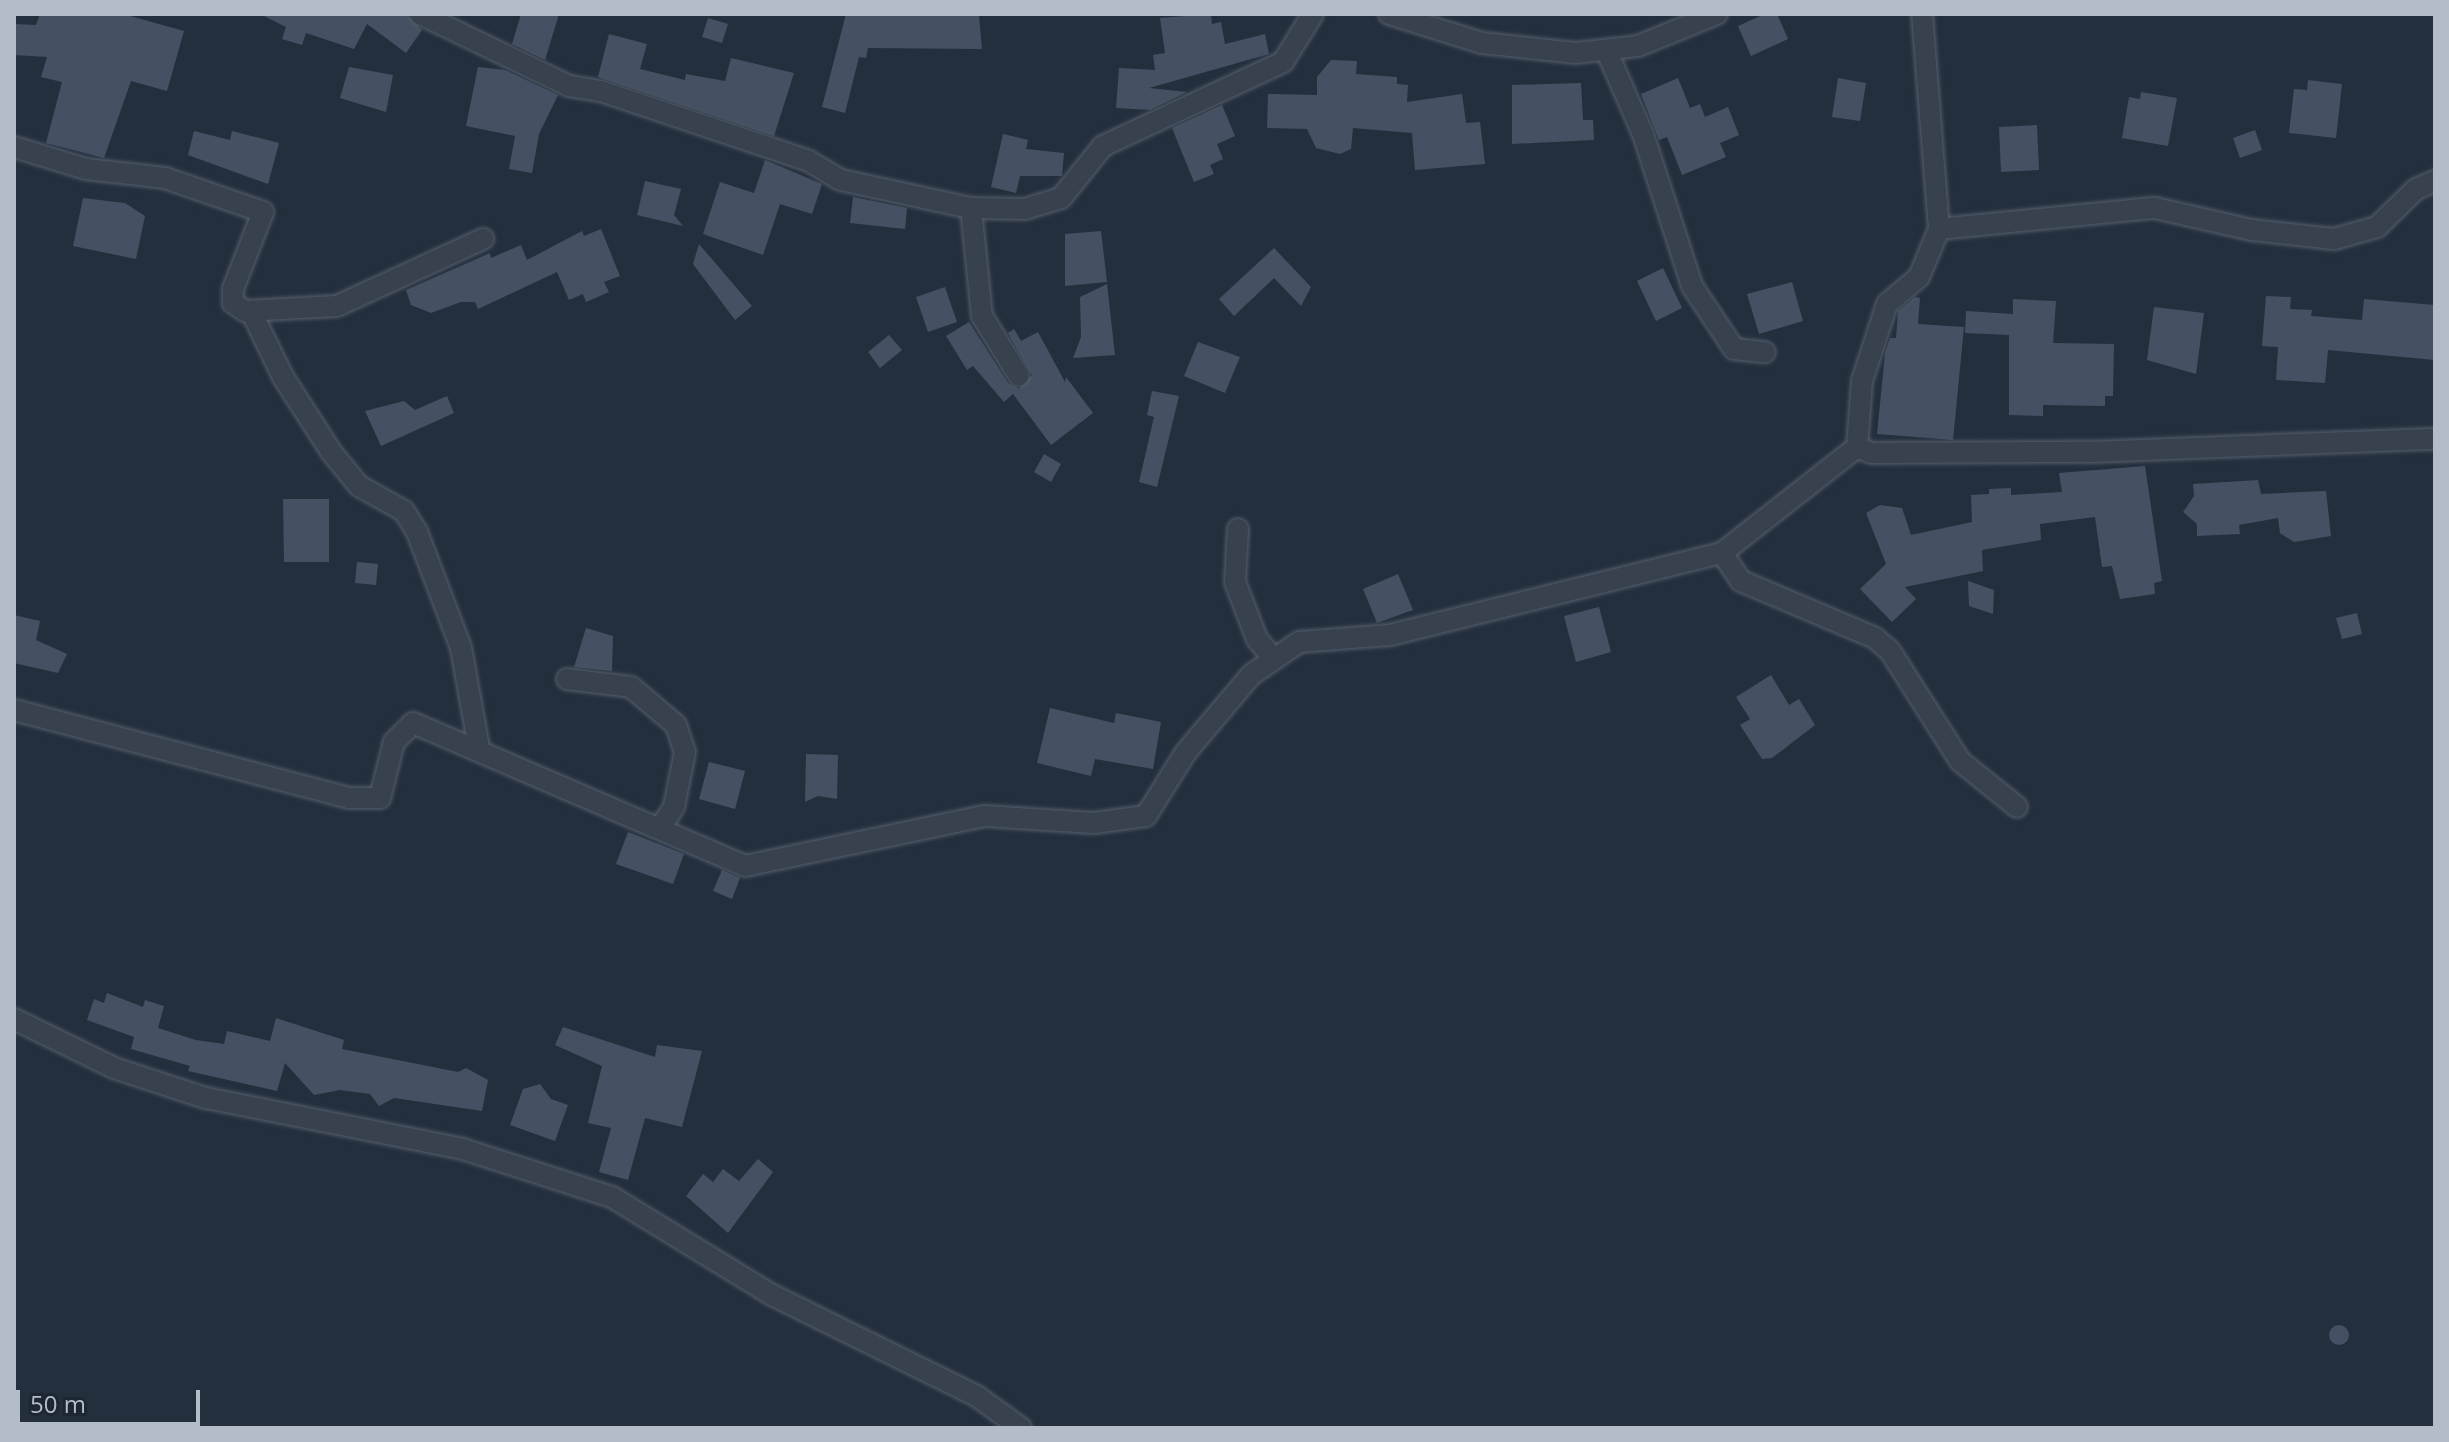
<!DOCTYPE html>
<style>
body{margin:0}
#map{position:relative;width:2449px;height:1442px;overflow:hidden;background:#242f3e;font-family:"Open Sans",sans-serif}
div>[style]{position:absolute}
.building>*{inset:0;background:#455162}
.round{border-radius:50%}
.roads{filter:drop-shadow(0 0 2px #565f6c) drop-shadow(0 0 2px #565f6c)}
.minor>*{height:20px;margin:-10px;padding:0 10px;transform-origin:10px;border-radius:10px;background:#38414e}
span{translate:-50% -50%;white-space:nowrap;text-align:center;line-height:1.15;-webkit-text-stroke:6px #1d2633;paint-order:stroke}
.frame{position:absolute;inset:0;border:16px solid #b4bcc9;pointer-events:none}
.scale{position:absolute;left:16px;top:1390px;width:184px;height:36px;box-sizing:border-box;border:4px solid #b4bcc9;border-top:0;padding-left:10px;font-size:24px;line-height:28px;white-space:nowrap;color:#b4bcc9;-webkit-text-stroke:6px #1d2633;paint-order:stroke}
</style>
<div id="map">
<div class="building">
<i style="clip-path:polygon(40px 14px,123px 14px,184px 31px,167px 91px,131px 81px,104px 158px,46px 143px,62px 82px,41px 77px,47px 57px,14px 55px,14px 24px,36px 25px)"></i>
<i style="clip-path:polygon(260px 14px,406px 14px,422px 30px,406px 53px,367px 24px,354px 49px,306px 33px,302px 45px,282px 39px,286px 27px)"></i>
<i style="clip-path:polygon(521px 14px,559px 14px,545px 60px,512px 44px)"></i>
<i style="clip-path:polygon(846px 14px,979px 16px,982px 49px,868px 48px,866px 58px,859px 57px,845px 113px,822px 107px)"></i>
<i style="clip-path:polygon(1211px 14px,1212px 24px,1221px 22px,1225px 44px,1265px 34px,1269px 54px,1149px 88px,1187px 92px,1150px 110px,1116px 108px,1119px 68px,1155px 70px,1153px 55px,1165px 53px,1160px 18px)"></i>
<i style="clip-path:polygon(1765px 14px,1777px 14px,1788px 39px,1751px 56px,1738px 26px)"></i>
<i style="clip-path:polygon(708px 18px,728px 24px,722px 43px,702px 37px)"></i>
<i style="clip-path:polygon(609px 34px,647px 44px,640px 69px,685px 80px,686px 74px,725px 81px,731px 58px,794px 73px,774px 136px,598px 77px)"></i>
<i style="clip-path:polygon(1331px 60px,1357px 61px,1356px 74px,1397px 77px,1397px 84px,1408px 85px,1407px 102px,1462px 94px,1466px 123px,1480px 122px,1485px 164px,1415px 170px,1412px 133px,1353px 128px,1351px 149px,1340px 154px,1316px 148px,1307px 129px,1267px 128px,1268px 94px,1317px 95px,1317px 77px)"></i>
<i style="clip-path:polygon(349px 67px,393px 75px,386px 112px,340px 98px)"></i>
<i style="clip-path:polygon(478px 67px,505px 70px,558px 95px,539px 134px,532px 173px,509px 169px,515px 136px,466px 126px)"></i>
<i style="clip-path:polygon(1678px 78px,1690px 108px,1700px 104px,1705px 117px,1728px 107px,1739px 135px,1720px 143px,1726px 157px,1682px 175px,1667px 137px,1659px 140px,1641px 94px)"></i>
<i style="clip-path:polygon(1838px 78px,1866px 83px,1860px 121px,1832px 117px)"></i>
<i style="clip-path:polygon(2308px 80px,2342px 84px,2336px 138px,2289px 133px,2294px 89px,2307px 90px)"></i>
<i style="clip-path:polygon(1581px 83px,1583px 120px,1593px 120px,1594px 140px,1512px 144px,1512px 85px)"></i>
<i style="clip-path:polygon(2141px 92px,2177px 98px,2168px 146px,2122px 138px,2129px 97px,2140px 99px)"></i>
<i style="clip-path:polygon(1222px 105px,1235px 136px,1217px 144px,1223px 159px,1210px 165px,1214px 174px,1194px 182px,1172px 128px)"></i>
<i style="clip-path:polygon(2037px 125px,2039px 170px,2001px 172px,1999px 127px)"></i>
<i style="clip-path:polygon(2255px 130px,2262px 150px,2240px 158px,2233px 138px)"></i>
<i style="clip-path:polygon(194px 131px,230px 140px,232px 131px,279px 143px,268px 184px,188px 155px)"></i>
<i style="clip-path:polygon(1003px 134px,1028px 140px,1026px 149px,1064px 153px,1062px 176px,1020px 176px,1016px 193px,991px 187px)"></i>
<i style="clip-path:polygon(765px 160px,822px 184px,812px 214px,780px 204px,763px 255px,703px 234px,720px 182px,754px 193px)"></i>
<i style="clip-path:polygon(645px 181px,681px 189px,674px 215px,683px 226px,637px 215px)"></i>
<i style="clip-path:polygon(853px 197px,907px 208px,905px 229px,850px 223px)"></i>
<i style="clip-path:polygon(83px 198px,125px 203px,145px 216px,136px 259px,73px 246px)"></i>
<i style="clip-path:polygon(601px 229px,620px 276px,604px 282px,609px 292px,586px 302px,583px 294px,569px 300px,557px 272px,478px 309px,475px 302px,461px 302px,431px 313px,411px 305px,406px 290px,490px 253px,491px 258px,521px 245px,527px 260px,582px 231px,584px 236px)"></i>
<i style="clip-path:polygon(1101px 231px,1107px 282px,1065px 286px,1065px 234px)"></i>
<i style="clip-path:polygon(699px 244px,752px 306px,735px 320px,693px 264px)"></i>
<i style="clip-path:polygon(1274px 248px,1311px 287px,1301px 306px,1274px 278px,1234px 316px,1219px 299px)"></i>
<i style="clip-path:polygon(1663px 268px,1682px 308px,1656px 321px,1637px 281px)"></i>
<i style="clip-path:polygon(1792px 282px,1803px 321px,1759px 334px,1747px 294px)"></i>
<i style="clip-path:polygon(1107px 284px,1115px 355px,1073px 358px,1081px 337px,1080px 297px)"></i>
<i style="clip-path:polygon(945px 287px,957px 322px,928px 332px,916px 297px)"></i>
<i style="clip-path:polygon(2266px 296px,2291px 297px,2290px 309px,2312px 310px,2311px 316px,2362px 320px,2364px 299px,2435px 305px,2435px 360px,2328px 350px,2325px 383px,2276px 380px,2278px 347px,2262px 346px)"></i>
<i style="clip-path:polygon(1915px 297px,1920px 298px,1918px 324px,1964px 327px,1953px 440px,1877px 434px,1885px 353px,1890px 338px,1896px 338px,1898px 311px)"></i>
<i style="clip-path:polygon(2013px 299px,2056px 301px,2053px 343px,2114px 344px,2113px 396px,2105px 396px,2105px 406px,2043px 405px,2043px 416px,2009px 415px,2009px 335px,1965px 333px,1966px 311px,2013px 314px)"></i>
<i style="clip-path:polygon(2154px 307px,2204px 313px,2196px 374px,2147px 360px)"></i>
<i style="clip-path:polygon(969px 322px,1008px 383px,1019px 389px,1032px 375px,1008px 333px,1014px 329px,1021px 341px,1038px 332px,1065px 382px,1066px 377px,1093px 413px,1051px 445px,1013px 394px,1004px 402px,973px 366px,967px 370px,946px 336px)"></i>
<i style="clip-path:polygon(889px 335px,902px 350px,880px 368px,868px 352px)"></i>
<i style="clip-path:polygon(1198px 342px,1240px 357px,1225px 393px,1184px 376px)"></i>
<i style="clip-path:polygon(1152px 391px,1179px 396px,1157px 487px,1139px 482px,1154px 417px,1147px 415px)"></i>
<i style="clip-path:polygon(447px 396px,454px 413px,381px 446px,365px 411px,404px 401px,415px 410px)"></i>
<i style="clip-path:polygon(1044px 454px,1061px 464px,1051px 482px,1034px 472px)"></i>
<i style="clip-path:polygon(2145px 466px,2162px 581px,2154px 583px,2155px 594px,2120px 599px,2112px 566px,2102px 567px,2095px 517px,2040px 524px,2041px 540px,1982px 550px,1983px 571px,1905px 587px,1916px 599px,1892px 622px,1860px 589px,1886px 564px,1866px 513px,1880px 505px,1902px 508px,1911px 535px,1972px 522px,1971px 495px,1989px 494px,1989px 489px,2011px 488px,2011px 495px,2062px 492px,2059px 473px)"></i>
<i style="clip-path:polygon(2258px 480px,2261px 494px,2326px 491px,2331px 536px,2294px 542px,2280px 533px,2278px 518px,2239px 525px,2240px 534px,2197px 536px,2197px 524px,2183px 512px,2194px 496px,2193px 484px)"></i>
<i style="clip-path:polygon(283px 499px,329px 499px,329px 562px,284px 562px)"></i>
<i style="clip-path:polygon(357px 562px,378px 564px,376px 585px,355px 583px)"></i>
<i style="clip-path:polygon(1398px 574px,1413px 610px,1377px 623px,1363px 589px)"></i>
<i style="clip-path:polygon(1968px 581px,1994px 590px,1993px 614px,1969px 606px)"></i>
<i style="clip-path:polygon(1599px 607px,1611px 652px,1576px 662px,1564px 616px)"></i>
<i style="clip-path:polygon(2357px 613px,2362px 634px,2342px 639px,2336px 618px)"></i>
<i style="clip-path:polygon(14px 615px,40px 621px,36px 640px,67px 654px,58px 673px,14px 663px)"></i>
<i style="clip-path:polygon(586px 628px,613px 636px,612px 671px,574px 667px)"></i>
<i style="clip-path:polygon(1771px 675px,1789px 705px,1799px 699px,1815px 725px,1772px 758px,1762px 759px,1740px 725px,1750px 719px,1736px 697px)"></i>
<i style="clip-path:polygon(1050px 708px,1114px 723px,1116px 713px,1161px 722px,1153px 769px,1095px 759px,1091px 776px,1037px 763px)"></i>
<i style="clip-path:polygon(806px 754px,838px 755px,837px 799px,818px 796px,805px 802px)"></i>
<i style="clip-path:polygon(709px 762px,745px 771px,735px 809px,699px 799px)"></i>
<i style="clip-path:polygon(628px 832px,684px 854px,673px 884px,616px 864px)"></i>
<i style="clip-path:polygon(722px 870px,740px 878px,732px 899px,713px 891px)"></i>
<i style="clip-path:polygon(107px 993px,143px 1007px,145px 1000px,164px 1006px,158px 1028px,196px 1040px,224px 1044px,227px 1031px,270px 1041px,276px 1018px,344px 1040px,342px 1049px,458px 1072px,466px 1068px,488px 1080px,482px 1111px,394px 1098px,379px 1106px,370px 1094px,340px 1090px,314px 1095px,285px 1063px,277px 1091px,188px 1071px,190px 1066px,131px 1049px,134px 1037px,87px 1020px,94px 999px,104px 1003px)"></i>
<i style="clip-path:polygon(563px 1027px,655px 1057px,657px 1045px,702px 1051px,682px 1127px,645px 1118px,628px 1180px,599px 1172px,611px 1128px,588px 1123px,602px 1066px,555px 1045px)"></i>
<i style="clip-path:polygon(540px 1084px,551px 1099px,568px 1105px,555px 1141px,510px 1125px,523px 1089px)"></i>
<i style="clip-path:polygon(758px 1159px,773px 1172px,728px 1233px,686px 1196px,703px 1174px,713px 1182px,723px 1169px,739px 1181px)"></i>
<i class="round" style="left:2329px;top:1325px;width:20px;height:20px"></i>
</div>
<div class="roads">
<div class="minor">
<i style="left:420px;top:14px;width:165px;rotate:25.8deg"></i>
<i style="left:569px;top:86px;width:32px;rotate:9deg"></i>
<i style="left:601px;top:91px;width:219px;rotate:18.6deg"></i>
<i style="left:809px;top:161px;width:37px;rotate:31deg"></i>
<i style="left:841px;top:180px;width:133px;rotate:12.2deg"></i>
<i style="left:971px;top:208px;width:54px;rotate:1.1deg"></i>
<i style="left:1025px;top:209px;width:38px;rotate:-17deg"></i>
<i style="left:1061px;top:198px;width:67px;rotate:-51.1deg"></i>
<i style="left:1103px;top:146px;width:199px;rotate:-25deg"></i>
<i style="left:1283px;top:62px;width:57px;rotate:-58deg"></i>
<i style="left:1389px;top:14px;width:97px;rotate:17.3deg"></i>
<i style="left:1482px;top:43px;width:94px;rotate:6.1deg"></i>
<i style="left:1575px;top:53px;width:63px;rotate:-6.3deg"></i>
<i style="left:1638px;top:46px;width:85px;rotate:-22.1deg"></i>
<i style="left:1607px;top:52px;width:90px;rotate:66.3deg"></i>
<i style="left:1643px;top:134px;width:160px;rotate:72.1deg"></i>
<i style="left:1692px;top:286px;width:76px;rotate:56.3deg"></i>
<i style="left:1734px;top:349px;width:31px;rotate:6deg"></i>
<i style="left:14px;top:147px;width:75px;rotate:17deg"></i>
<i style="left:86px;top:169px;width:80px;rotate:6.5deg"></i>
<i style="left:165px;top:178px;width:104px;rotate:19.1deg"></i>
<i style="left:263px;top:212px;width:83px;rotate:111.3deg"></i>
<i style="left:233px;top:289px;width:14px;rotate:90deg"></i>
<i style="left:233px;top:303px;width:14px;rotate:34deg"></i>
<i style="left:245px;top:311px;width:92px;rotate:-3.1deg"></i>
<i style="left:337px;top:306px;width:161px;rotate:-24.7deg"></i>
<i style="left:971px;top:208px;width:109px;rotate:84.2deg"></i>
<i style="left:982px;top:316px;width:70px;rotate:58.3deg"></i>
<i style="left:1939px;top:229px;width:217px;rotate:-5.6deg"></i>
<i style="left:2155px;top:208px;width:99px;rotate:12.8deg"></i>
<i style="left:2252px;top:230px;width:82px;rotate:6.3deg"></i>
<i style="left:2334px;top:239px;width:45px;rotate:-15.6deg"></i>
<i style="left:2377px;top:227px;width:54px;rotate:-44.3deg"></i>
<i style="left:2416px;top:189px;width:21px;rotate:-23deg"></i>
<i style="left:251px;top:311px;width:73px;rotate:64.1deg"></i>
<i style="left:283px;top:377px;width:90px;rotate:57.2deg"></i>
<i style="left:332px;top:453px;width:43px;rotate:50.7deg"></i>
<i style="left:359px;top:486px;width:51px;rotate:29.1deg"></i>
<i style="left:404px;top:511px;width:25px;rotate:58deg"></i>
<i style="left:417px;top:532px;width:124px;rotate:69.2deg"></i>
<i style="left:461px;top:648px;width:102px;rotate:79.8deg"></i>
<i style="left:1857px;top:447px;width:15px;rotate:23deg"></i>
<i style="left:1871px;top:453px;width:220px;rotate:-0.3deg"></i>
<i style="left:2091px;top:452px;width:344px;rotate:-2.2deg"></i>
<i style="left:1857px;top:447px;width:66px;rotate:-85.7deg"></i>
<i style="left:1862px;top:381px;width:81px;rotate:-72deg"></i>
<i style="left:1887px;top:304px;width:42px;rotate:-40.2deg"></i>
<i style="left:1919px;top:277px;width:52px;rotate:-67.4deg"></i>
<i style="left:1939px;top:229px;width:216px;rotate:-94.5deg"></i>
<i style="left:1238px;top:529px;width:53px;rotate:93.2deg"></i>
<i style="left:1235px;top:582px;width:61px;rotate:68.9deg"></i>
<i style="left:1257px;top:639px;width:23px;rotate:50deg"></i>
<i style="left:1722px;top:553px;width:34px;rotate:56deg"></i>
<i style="left:1741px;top:581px;width:146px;rotate:23deg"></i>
<i style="left:1875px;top:638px;width:20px;rotate:41deg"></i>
<i style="left:1890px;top:651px;width:130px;rotate:57.5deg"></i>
<i style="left:1960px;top:761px;width:73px;rotate:38.9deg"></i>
<i style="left:567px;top:679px;width:64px;rotate:7.1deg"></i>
<i style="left:631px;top:687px;width:59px;rotate:40.2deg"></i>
<i style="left:676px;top:725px;width:28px;rotate:72deg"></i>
<i style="left:685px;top:752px;width:56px;rotate:101.3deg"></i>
<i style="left:674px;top:807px;width:23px;rotate:124deg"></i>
<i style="left:14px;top:710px;width:346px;rotate:14.7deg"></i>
<i style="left:349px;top:798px;width:31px"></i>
<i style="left:380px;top:798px;width:58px;rotate:-76deg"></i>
<i style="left:394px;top:742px;width:27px;rotate:-45deg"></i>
<i style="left:413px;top:723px;width:361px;rotate:23.3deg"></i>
<i style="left:745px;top:866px;width:245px;rotate:-11.8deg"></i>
<i style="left:985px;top:816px;width:109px;rotate:3.7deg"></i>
<i style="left:1094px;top:823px;width:52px;rotate:-7.7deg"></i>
<i style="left:1146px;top:816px;width:75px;rotate:-58deg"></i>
<i style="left:1186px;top:752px;width:101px;rotate:-49.8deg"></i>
<i style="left:1251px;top:675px;width:58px;rotate:-34.5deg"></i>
<i style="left:1299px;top:642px;width:91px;rotate:-4.4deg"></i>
<i style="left:1390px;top:635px;width:342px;rotate:-13.9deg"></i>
<i style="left:1722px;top:553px;width:172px;rotate:-38.1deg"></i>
<i style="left:14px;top:1019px;width:111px;rotate:26.1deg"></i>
<i style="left:114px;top:1068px;width:97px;rotate:18.1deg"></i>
<i style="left:206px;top:1098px;width:262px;rotate:11.2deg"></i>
<i style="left:463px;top:1149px;width:157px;rotate:17.9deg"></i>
<i style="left:612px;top:1197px;width:188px;rotate:31.5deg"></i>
<i style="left:772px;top:1295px;width:230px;rotate:26.3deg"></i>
<i style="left:978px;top:1397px;width:53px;rotate:35.8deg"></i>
</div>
</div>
<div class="frame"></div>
<div class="scale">50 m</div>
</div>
